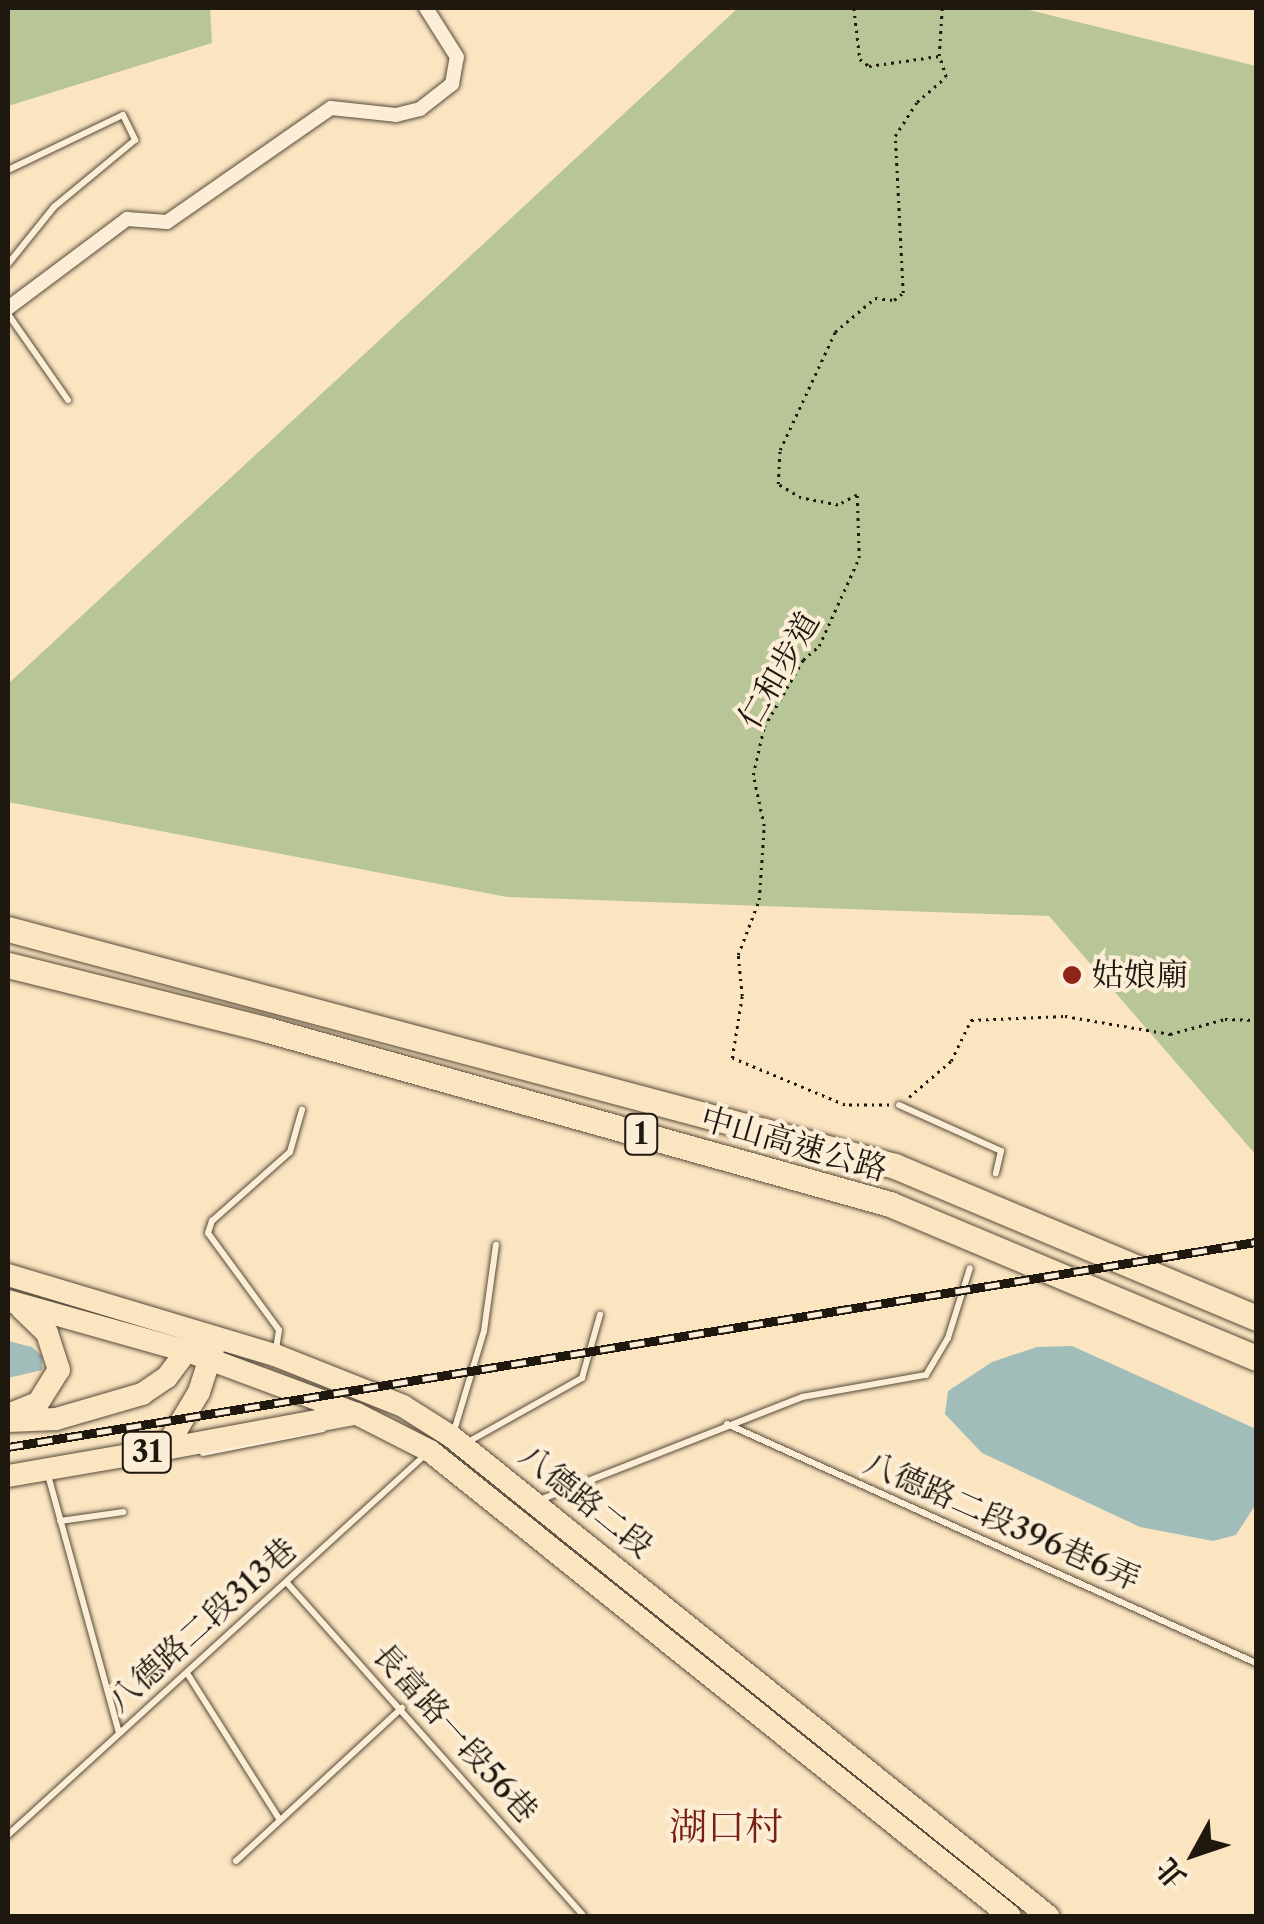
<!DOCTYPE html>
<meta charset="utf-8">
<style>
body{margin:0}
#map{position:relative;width:1264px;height:1924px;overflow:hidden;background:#fbe4c0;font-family:"Libre Caslon Text","Noto Serif TC",serif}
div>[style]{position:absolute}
.green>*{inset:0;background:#b8c597}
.water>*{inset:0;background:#a0bdb9}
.path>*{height:2.5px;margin-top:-1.25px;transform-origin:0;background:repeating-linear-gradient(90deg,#1f180f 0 2.5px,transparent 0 7.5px)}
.roads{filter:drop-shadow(0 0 2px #564b3b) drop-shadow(0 0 2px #564b3b)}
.service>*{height:6px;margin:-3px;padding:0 3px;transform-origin:3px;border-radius:3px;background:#fcedd6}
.minor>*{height:14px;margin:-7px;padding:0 7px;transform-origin:7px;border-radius:7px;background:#fcedd6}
.primary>*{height:22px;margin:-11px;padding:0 11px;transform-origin:11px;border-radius:11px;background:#fbe4c0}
.motorway>*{height:25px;margin:-12.5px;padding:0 12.5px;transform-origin:12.5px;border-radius:12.5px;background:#fbe4c0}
.rail>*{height:9px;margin-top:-4.5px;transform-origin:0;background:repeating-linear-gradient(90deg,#fcedd6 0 15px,#1f180f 0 30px);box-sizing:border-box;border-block:2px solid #1f180f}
.dots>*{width:28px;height:28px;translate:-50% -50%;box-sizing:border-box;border:5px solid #fcedd6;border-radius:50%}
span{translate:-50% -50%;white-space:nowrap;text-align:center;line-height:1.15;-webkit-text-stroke:8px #fcedd6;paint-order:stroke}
.shield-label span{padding:2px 8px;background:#fcedd6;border:2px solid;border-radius:8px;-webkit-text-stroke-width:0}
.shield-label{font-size:30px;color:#1f180f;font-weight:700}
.street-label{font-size:32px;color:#1f180f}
.poi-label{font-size:32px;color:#1f180f}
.left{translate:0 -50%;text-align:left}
.quarter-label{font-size:38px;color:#7a1f14}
.frame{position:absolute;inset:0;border:10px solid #1f180f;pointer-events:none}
.north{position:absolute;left:1144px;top:1804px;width:100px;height:100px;-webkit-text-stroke:8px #fcedd6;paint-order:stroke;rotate:230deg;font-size:28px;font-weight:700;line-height:40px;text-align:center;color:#1f180f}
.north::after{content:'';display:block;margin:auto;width:35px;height:45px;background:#1f180f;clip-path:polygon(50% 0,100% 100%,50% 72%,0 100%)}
</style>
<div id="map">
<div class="green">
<i style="clip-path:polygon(8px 8px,210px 8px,212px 43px,8px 106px)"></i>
<i style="clip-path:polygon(738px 8px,1021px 8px,1256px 66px,1256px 1155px,1049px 916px,507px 897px,8px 802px,8px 684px)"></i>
</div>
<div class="water">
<i style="clip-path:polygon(8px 1341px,32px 1347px,42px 1356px,42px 1370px,8px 1378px)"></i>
<i style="clip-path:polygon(1072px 1346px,1256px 1429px,1256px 1504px,1236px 1535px,1213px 1541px,1140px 1527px,982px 1453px,945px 1414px,948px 1391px,992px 1362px,1037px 1347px)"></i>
</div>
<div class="path">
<i style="left:854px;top:8px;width:51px;rotate:83.3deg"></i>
<i style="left:860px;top:59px;width:11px;rotate:38deg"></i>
<i style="left:869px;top:66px;width:71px;rotate:-8.1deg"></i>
<i style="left:939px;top:56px;width:48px;rotate:-86.4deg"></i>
<i style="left:909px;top:1097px;width:55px;rotate:-40.6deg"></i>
<i style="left:951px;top:1061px;width:46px;rotate:-64deg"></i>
<i style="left:971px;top:1020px;width:94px;rotate:-2.4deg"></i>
<i style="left:1065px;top:1016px;width:107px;rotate:9.7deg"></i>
<i style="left:1170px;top:1034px;width:57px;rotate:-15.3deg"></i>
<i style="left:1225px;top:1019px;width:31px;rotate:2deg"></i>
<i style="left:889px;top:1105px;width:44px;rotate:180deg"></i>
<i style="left:845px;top:1105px;width:122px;rotate:-157.4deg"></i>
<i style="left:732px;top:1058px;width:63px;rotate:-80.8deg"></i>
<i style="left:742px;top:996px;width:41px;rotate:-95.6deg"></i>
<i style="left:738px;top:955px;width:59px;rotate:-69.1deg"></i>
<i style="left:759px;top:900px;width:74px;rotate:-86.1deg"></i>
<i style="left:764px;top:826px;width:52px;rotate:-102.2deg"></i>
<i style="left:753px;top:775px;width:49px;rotate:-77.1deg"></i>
<i style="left:764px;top:727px;width:78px;rotate:-59.8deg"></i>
<i style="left:803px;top:660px;width:21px;rotate:-41deg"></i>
<i style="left:819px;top:646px;width:97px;rotate:-65.6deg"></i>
<i style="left:859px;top:558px;width:63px;rotate:-91.8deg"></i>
<i style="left:857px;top:495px;width:21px;rotate:152deg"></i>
<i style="left:838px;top:505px;width:38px;rotate:-169deg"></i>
<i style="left:801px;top:498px;width:27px;rotate:-149deg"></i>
<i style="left:778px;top:484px;width:34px;rotate:-87deg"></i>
<i style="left:780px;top:450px;width:130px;rotate:-65deg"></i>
<i style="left:835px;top:332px;width:52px;rotate:-40.4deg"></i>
<i style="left:875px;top:298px;width:19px;rotate:6deg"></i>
<i style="left:894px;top:300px;width:11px;rotate:-38deg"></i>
<i style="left:903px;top:293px;width:157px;rotate:-92.9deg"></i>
<i style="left:895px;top:136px;width:40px;rotate:-57.1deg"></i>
<i style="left:917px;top:102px;width:38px;rotate:-41deg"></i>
<i style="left:946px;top:77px;width:22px;rotate:-108deg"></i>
</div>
<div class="roads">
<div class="service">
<i style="left:8px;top:170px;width:127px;rotate:-25.6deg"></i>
<i style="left:123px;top:115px;width:28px;rotate:64deg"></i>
<i style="left:135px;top:140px;width:105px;rotate:140.4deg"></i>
<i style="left:54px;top:207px;width:73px;rotate:128.9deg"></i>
<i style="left:8px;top:314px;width:105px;rotate:55.1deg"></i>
<i style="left:899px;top:1105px;width:112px;rotate:24.3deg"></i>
<i style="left:1001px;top:1151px;width:23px;rotate:103deg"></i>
<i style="left:276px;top:1349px;width:19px;rotate:-81deg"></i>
<i style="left:279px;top:1330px;width:120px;rotate:-126.2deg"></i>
<i style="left:208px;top:1233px;width:13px;rotate:-72deg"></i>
<i style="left:212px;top:1221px;width:104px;rotate:-41.5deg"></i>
<i style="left:290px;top:1152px;width:44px;rotate:-74.1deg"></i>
<i style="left:727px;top:1424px;width:580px;rotate:24.31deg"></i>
<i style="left:454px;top:1431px;width:104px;rotate:-73.3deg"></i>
<i style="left:484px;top:1331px;width:87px;rotate:-82.1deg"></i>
<i style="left:468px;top:1442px;width:131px;rotate:-29.3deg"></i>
<i style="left:582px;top:1378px;width:66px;rotate:-74.1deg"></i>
<i style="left:203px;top:1453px;width:122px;rotate:-11.3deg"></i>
<i style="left:48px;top:1475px;width:267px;rotate:74.6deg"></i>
<i style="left:542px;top:1499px;width:279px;rotate:-21.4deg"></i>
<i style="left:802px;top:1397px;width:126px;rotate:-10.1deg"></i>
<i style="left:926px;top:1375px;width:43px;rotate:-59.3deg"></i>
<i style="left:948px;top:1338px;width:73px;rotate:-72.6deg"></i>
<i style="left:60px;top:1521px;width:64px;rotate:-8.1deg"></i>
<i style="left:288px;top:1584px;width:445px;rotate:48.3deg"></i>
<i style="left:187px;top:1673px;width:174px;rotate:57.7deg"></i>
<i style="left:8px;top:1835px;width:564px;rotate:-42.34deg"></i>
<i style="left:236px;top:1861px;width:226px;rotate:-42.7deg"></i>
</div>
<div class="minor">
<i style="left:8px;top:308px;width:149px;rotate:-36.8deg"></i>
<i style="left:127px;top:219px;width:40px;rotate:4.3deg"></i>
<i style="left:167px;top:222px;width:200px;rotate:-34.8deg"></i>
<i style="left:331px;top:108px;width:65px;rotate:6.1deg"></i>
<i style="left:396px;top:115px;width:25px;rotate:-14deg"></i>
<i style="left:420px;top:109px;width:41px;rotate:-38deg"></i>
<i style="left:452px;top:84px;width:27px;rotate:-80deg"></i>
<i style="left:457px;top:57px;width:58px;rotate:-122.3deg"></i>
</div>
<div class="primary">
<i style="left:8px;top:1275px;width:279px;rotate:16.7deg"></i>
<i style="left:275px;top:1355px;width:138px;rotate:21.7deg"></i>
<i style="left:403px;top:1406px;width:58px;rotate:32.3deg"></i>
<i style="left:452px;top:1437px;width:765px;rotate:38.79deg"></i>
<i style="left:8px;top:1301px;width:189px;rotate:15.7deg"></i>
<i style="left:190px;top:1352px;width:178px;rotate:20.4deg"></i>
<i style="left:357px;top:1414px;width:82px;rotate:26.9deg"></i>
<i style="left:430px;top:1451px;width:743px;rotate:38.72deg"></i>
<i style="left:8px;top:1415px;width:32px;rotate:-22deg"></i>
<i style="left:38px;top:1403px;width:39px;rotate:-58deg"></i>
<i style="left:59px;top:1370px;width:39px;rotate:-108deg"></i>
<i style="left:47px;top:1333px;width:35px;rotate:-136deg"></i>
<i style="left:8px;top:1421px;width:48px;rotate:-2.4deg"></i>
<i style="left:56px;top:1419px;width:90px;rotate:-16.2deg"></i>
<i style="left:142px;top:1394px;width:30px;rotate:-34deg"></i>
<i style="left:167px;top:1377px;width:45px;rotate:-53.1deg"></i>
<i style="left:165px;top:1449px;width:191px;rotate:-10.5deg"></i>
<i style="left:8px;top:1476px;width:159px;rotate:-9.8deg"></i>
<i style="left:165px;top:1449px;width:66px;rotate:-59.2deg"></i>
<i style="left:199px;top:1392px;width:45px;rotate:-72deg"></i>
</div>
<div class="motorway">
<i style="left:8px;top:929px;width:918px;rotate:14.96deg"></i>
<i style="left:895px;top:1166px;width:392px;rotate:22.8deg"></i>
<i style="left:8px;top:965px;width:268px;rotate:14deg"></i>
<i style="left:268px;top:1030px;width:646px;rotate:15.63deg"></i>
<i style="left:890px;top:1204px;width:397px;rotate:22.8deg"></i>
</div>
</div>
<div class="rail">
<i style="left:8px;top:1447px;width:1265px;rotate:-9.33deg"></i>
</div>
<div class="dots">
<i style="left:1072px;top:975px;background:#8f2418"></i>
</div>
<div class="shield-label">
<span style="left:641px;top:1134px">1</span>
<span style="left:147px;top:1452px">31</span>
</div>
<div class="street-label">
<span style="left:779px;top:670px;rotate:-60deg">仁和步道</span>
<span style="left:794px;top:1144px;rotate:16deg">中山高速公路</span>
<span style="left:586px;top:1501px;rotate:39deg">八德路二段</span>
<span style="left:1002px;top:1521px;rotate:24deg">八德路二段396巷6弄</span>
<span style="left:202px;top:1625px;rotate:-42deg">八德路二段313巷</span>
<span style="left:455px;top:1733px;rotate:48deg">長富路一段56巷</span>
</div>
<div class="poi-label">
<span class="left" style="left:1092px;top:975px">姑娘廟</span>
</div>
<div class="quarter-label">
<span style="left:726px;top:1827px">湖口村</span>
</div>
<div class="frame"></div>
<div class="north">北</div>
</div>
